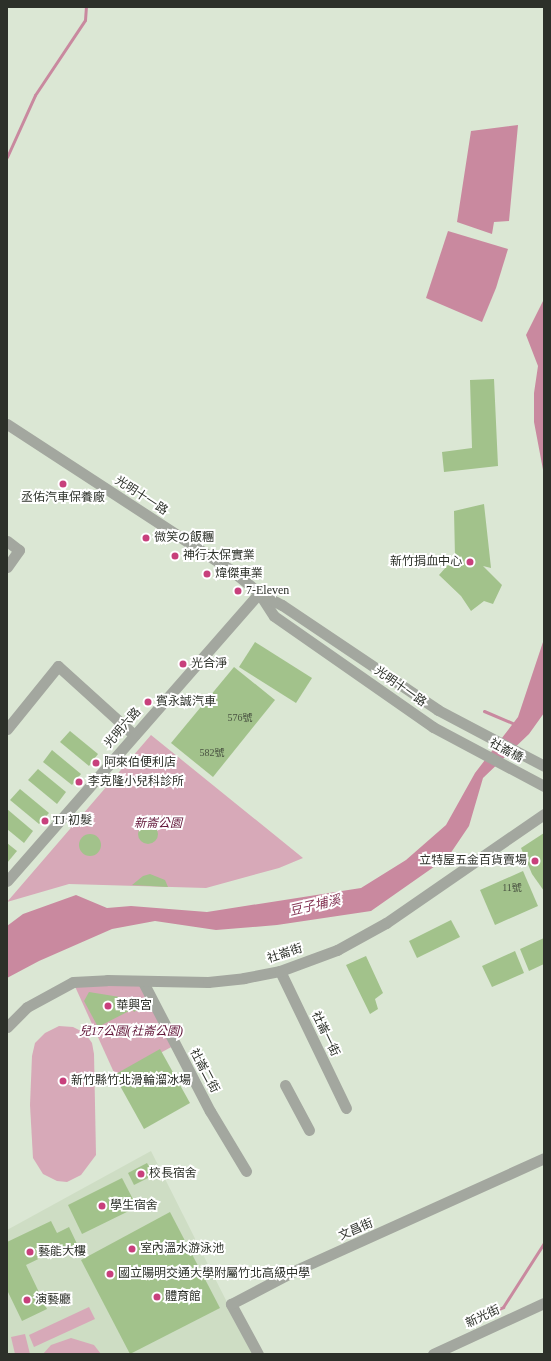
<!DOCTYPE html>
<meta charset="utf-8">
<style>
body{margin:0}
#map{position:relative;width:551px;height:1361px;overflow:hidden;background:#dbe7d4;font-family:"Times New Roman","Noto Sans TC","Noto Sans JP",serif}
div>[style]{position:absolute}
.built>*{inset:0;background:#ceddc4}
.green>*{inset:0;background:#d7a9b8}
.water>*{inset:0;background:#c9899f}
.stream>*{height:3px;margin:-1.5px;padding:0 1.5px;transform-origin:1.5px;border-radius:1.5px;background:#c9899f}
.building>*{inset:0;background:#a2c28b}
.round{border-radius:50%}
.minor>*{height:11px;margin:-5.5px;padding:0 5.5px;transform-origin:5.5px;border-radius:5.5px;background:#a3a79f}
.dots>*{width:11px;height:11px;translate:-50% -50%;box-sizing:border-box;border:2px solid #fff;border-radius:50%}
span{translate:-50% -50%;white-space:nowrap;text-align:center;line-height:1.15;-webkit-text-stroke:4px #fff;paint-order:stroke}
.number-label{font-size:10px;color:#4a5442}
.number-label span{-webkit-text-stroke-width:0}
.street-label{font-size:12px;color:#2c3029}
.poi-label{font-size:12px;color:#2c3029}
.left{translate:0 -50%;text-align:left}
.right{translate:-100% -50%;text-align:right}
.park-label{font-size:12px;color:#601437;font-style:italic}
.water-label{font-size:13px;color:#853756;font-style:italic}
.frame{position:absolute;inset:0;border:8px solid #2c3029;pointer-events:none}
</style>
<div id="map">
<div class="built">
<i style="clip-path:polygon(151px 1151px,253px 1354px,7px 1354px,7px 1230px)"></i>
</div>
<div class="green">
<i style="clip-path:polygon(151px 735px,303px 858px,279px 868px,206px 888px,69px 884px,7px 902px)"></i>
<i style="clip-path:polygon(73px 982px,143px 982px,175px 1045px,116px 1077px)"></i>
<i style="clip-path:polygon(59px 1026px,73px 1027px,85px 1033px,92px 1043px,94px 1054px,96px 1155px,81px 1175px,67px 1182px,57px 1181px,43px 1174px,33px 1158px,30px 1105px,32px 1056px,35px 1043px,45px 1033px)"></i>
<i style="clip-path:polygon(89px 1307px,95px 1319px,34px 1347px,29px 1335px)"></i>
<i style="clip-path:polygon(25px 1334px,30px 1354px,15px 1354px,11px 1337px)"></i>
<i style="clip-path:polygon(71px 1338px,94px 1345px,101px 1354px,43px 1354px,51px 1345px)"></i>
</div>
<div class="water">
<i style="clip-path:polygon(518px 125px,509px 221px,494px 222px,492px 234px,457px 222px,471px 131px)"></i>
<i style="clip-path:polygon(448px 231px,508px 249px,496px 288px,482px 322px,426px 298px)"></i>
<i style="clip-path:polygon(544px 299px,544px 475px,534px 422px,534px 393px,538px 366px,526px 335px)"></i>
<i style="clip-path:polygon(544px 639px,544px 713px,529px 734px,483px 778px,469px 826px,448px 857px,371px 911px,277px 925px,216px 930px,155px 921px,112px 929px,39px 961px,7px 978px,7px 926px,23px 914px,76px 895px,107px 908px,131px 906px,207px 912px,361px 888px,406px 860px,446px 825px,475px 773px,518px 717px)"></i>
</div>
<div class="stream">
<i style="left:7px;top:157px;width:68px;rotate:-65.7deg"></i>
<i style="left:35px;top:95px;width:90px;rotate:-56.3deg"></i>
<i style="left:85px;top:20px;width:13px;rotate:-86deg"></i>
<i style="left:484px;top:711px;width:34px;rotate:23deg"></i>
<i style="left:469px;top:1321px;width:37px;rotate:-22deg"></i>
<i style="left:503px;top:1307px;width:76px;rotate:-57.4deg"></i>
</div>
<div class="building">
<i style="clip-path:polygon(494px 379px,498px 466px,444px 472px,442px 452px,472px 448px,470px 380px)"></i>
<i style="clip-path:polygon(484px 504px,491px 568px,483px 566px,502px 585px,493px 604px,484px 601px,471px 611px,461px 596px,439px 575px,455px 557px,454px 511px)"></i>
<i style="clip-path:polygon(255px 642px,312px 678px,296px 703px,239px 667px)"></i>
<i style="clip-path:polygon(234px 667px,275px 700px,213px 777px,171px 743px)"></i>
<i style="clip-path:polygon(70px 731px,98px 754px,89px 766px,60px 742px)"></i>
<i style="clip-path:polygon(52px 750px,81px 774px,72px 785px,43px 762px)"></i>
<i style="clip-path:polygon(38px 769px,66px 792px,57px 804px,28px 780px)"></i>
<i style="clip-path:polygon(20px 789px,49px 813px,39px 824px,10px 800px)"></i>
<i style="clip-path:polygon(7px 809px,33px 831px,24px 843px,7px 829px)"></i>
<i class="round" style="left:138px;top:824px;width:20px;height:20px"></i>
<i style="clip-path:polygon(544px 833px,544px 891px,532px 874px,521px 848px)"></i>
<i class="round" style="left:79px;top:834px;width:22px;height:22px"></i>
<i style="clip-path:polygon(7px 843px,17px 851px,7px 863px)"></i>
<i style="clip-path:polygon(523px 871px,538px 906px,495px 925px,480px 890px)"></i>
<i style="clip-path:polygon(150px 874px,165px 880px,168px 887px,132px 885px,143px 876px)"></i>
<i style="clip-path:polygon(451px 920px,460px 937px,417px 958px,409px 941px)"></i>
<i style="clip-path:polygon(544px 938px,544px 964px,529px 971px,520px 949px)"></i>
<i style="clip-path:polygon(515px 951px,524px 973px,492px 987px,482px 966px)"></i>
<i style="clip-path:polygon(366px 956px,383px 993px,375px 999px,378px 1009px,370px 1014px,346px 965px)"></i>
<i style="clip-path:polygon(89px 992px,126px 998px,131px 1010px,98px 1027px,84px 1001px)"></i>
<i style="clip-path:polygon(137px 999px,142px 1007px,134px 1012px,129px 1004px)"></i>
<i style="clip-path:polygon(160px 1049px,190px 1103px,144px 1129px,114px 1075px)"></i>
<i style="clip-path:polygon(147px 1163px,154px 1175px,134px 1185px,128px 1173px)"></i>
<i style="clip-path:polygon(122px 1178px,137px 1207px,82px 1234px,68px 1205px)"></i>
<i style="clip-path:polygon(170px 1212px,220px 1308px,130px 1354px,81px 1260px)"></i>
<i style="clip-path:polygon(51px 1221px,57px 1233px,69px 1227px,79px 1248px,65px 1255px,61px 1248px,26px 1265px,47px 1309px,22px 1321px,7px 1290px,7px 1242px)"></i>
</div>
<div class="minor">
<i style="left:7px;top:424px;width:267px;rotate:33.1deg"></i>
<i style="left:231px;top:570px;width:36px;rotate:39deg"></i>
<i style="left:259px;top:593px;width:27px;rotate:57deg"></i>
<i style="left:274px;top:616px;width:194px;rotate:34.9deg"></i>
<i style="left:433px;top:727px;width:126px;rotate:28deg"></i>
<i style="left:7px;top:541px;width:15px;rotate:37deg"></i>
<i style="left:19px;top:550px;width:21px;rotate:125deg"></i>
<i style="left:263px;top:595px;width:21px;rotate:28deg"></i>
<i style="left:282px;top:605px;width:188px;rotate:33.9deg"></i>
<i style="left:438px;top:710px;width:120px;rotate:27.8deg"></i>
<i style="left:7px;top:729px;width:81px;rotate:-51deg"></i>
<i style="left:58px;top:666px;width:103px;rotate:42.2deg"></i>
<i style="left:7px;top:881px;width:383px;rotate:-48.8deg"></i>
<i style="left:280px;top:971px;width:152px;rotate:64.3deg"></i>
<i style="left:143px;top:982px;width:145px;rotate:62.6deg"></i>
<i style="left:210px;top:1111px;width:70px;rotate:59deg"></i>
<i style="left:7px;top:1027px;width:28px;rotate:-45deg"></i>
<i style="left:27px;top:1007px;width:52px;rotate:-28.5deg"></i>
<i style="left:73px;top:982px;width:34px;rotate:-3deg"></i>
<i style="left:107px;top:980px;width:101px;rotate:1.1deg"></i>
<i style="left:208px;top:982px;width:36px;rotate:-6deg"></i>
<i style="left:244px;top:978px;width:37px;rotate:-11deg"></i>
<i style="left:280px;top:971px;width:61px;rotate:-20.2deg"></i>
<i style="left:337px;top:950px;width:56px;rotate:-28.9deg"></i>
<i style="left:386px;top:923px;width:192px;rotate:-34.6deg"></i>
<i style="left:285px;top:1085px;width:51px;rotate:61.9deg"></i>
<i style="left:258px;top:1354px;width:57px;rotate:-118.4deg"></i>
<i style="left:231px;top:1304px;width:71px;rotate:-27.6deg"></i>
<i style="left:294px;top:1271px;width:274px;rotate:-24.3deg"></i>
<i style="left:433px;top:1354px;width:122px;rotate:-24.7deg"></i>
</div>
<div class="dots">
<i style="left:63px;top:484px;background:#c8407c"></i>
<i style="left:146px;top:538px;background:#c8407c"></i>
<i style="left:175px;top:556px;background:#c8407c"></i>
<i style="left:470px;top:562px;background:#c8407c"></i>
<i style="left:207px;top:574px;background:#c8407c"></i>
<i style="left:238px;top:591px;background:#c8407c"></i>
<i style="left:183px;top:664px;background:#c8407c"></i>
<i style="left:148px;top:702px;background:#c8407c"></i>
<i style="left:96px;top:763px;background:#c8407c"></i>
<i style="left:79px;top:782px;background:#c8407c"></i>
<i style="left:45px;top:821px;background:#c8407c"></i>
<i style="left:535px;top:861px;background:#c8407c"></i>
<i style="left:108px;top:1006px;background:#c8407c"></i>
<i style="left:63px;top:1081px;background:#c8407c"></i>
<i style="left:141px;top:1174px;background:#c8407c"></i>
<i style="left:102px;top:1206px;background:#c8407c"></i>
<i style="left:132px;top:1249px;background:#c8407c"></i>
<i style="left:30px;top:1252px;background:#c8407c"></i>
<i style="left:110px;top:1274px;background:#c8407c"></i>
<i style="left:157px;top:1297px;background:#c8407c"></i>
<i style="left:27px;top:1300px;background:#c8407c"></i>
</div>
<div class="number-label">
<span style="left:240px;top:718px">576號</span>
<span style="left:212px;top:753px">582號</span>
<span style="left:512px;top:888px">11號</span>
</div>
<div class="street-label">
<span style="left:141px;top:496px;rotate:33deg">光明十一路</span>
<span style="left:400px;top:687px;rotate:35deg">光明十一路</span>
<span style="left:123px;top:728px;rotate:-49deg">光明六路</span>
<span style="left:506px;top:751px;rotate:28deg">社崙橋</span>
<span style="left:285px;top:954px;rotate:-18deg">社崙街</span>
<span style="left:325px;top:1034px;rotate:64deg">社崙一街</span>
<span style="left:204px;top:1071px;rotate:62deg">社崙二街</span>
<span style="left:356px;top:1230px;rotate:-23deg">文昌街</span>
<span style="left:483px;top:1317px;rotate:-25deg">新光街</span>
</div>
<div class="poi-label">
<span style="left:63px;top:498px">丞佑汽車保養廠</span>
<span class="left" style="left:154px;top:538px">微笑の飯糰</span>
<span class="left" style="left:183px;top:556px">神行太保實業</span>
<span class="right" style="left:462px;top:562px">新竹捐血中心</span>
<span class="left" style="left:215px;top:574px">煒傑車業</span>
<span class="left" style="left:246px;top:591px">7-Eleven</span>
<span class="left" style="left:191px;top:664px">光合淨</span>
<span class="left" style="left:156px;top:702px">賓永誠汽車</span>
<span class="left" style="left:104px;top:763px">阿來伯便利店</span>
<span class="left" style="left:88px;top:782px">李克隆小兒科診所</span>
<span class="left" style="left:53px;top:821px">TJ 初髮</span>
<span class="right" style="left:527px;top:861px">立特屋五金百貨賣場</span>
<span class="left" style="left:116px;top:1006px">華興宮</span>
<span class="left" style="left:71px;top:1081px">新竹縣竹北滑輪溜冰場</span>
<span class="left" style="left:149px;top:1174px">校長宿舍</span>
<span class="left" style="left:110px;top:1206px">學生宿舍</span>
<span class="left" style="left:140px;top:1249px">室內溫水游泳池</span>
<span class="left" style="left:38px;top:1252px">藝能大樓</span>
<span class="left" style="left:118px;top:1274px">國立陽明交通大學附屬竹北高級中學</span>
<span class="left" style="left:165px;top:1297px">體育館</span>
<span class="left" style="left:35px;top:1300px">演藝廳</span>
</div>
<div class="park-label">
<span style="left:158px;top:824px">新崙公園</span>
<span style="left:131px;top:1032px">兒17公園(社崙公園)</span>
</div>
<div class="water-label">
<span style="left:315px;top:906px;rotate:-13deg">豆子埔溪</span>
</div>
<div class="frame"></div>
</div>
